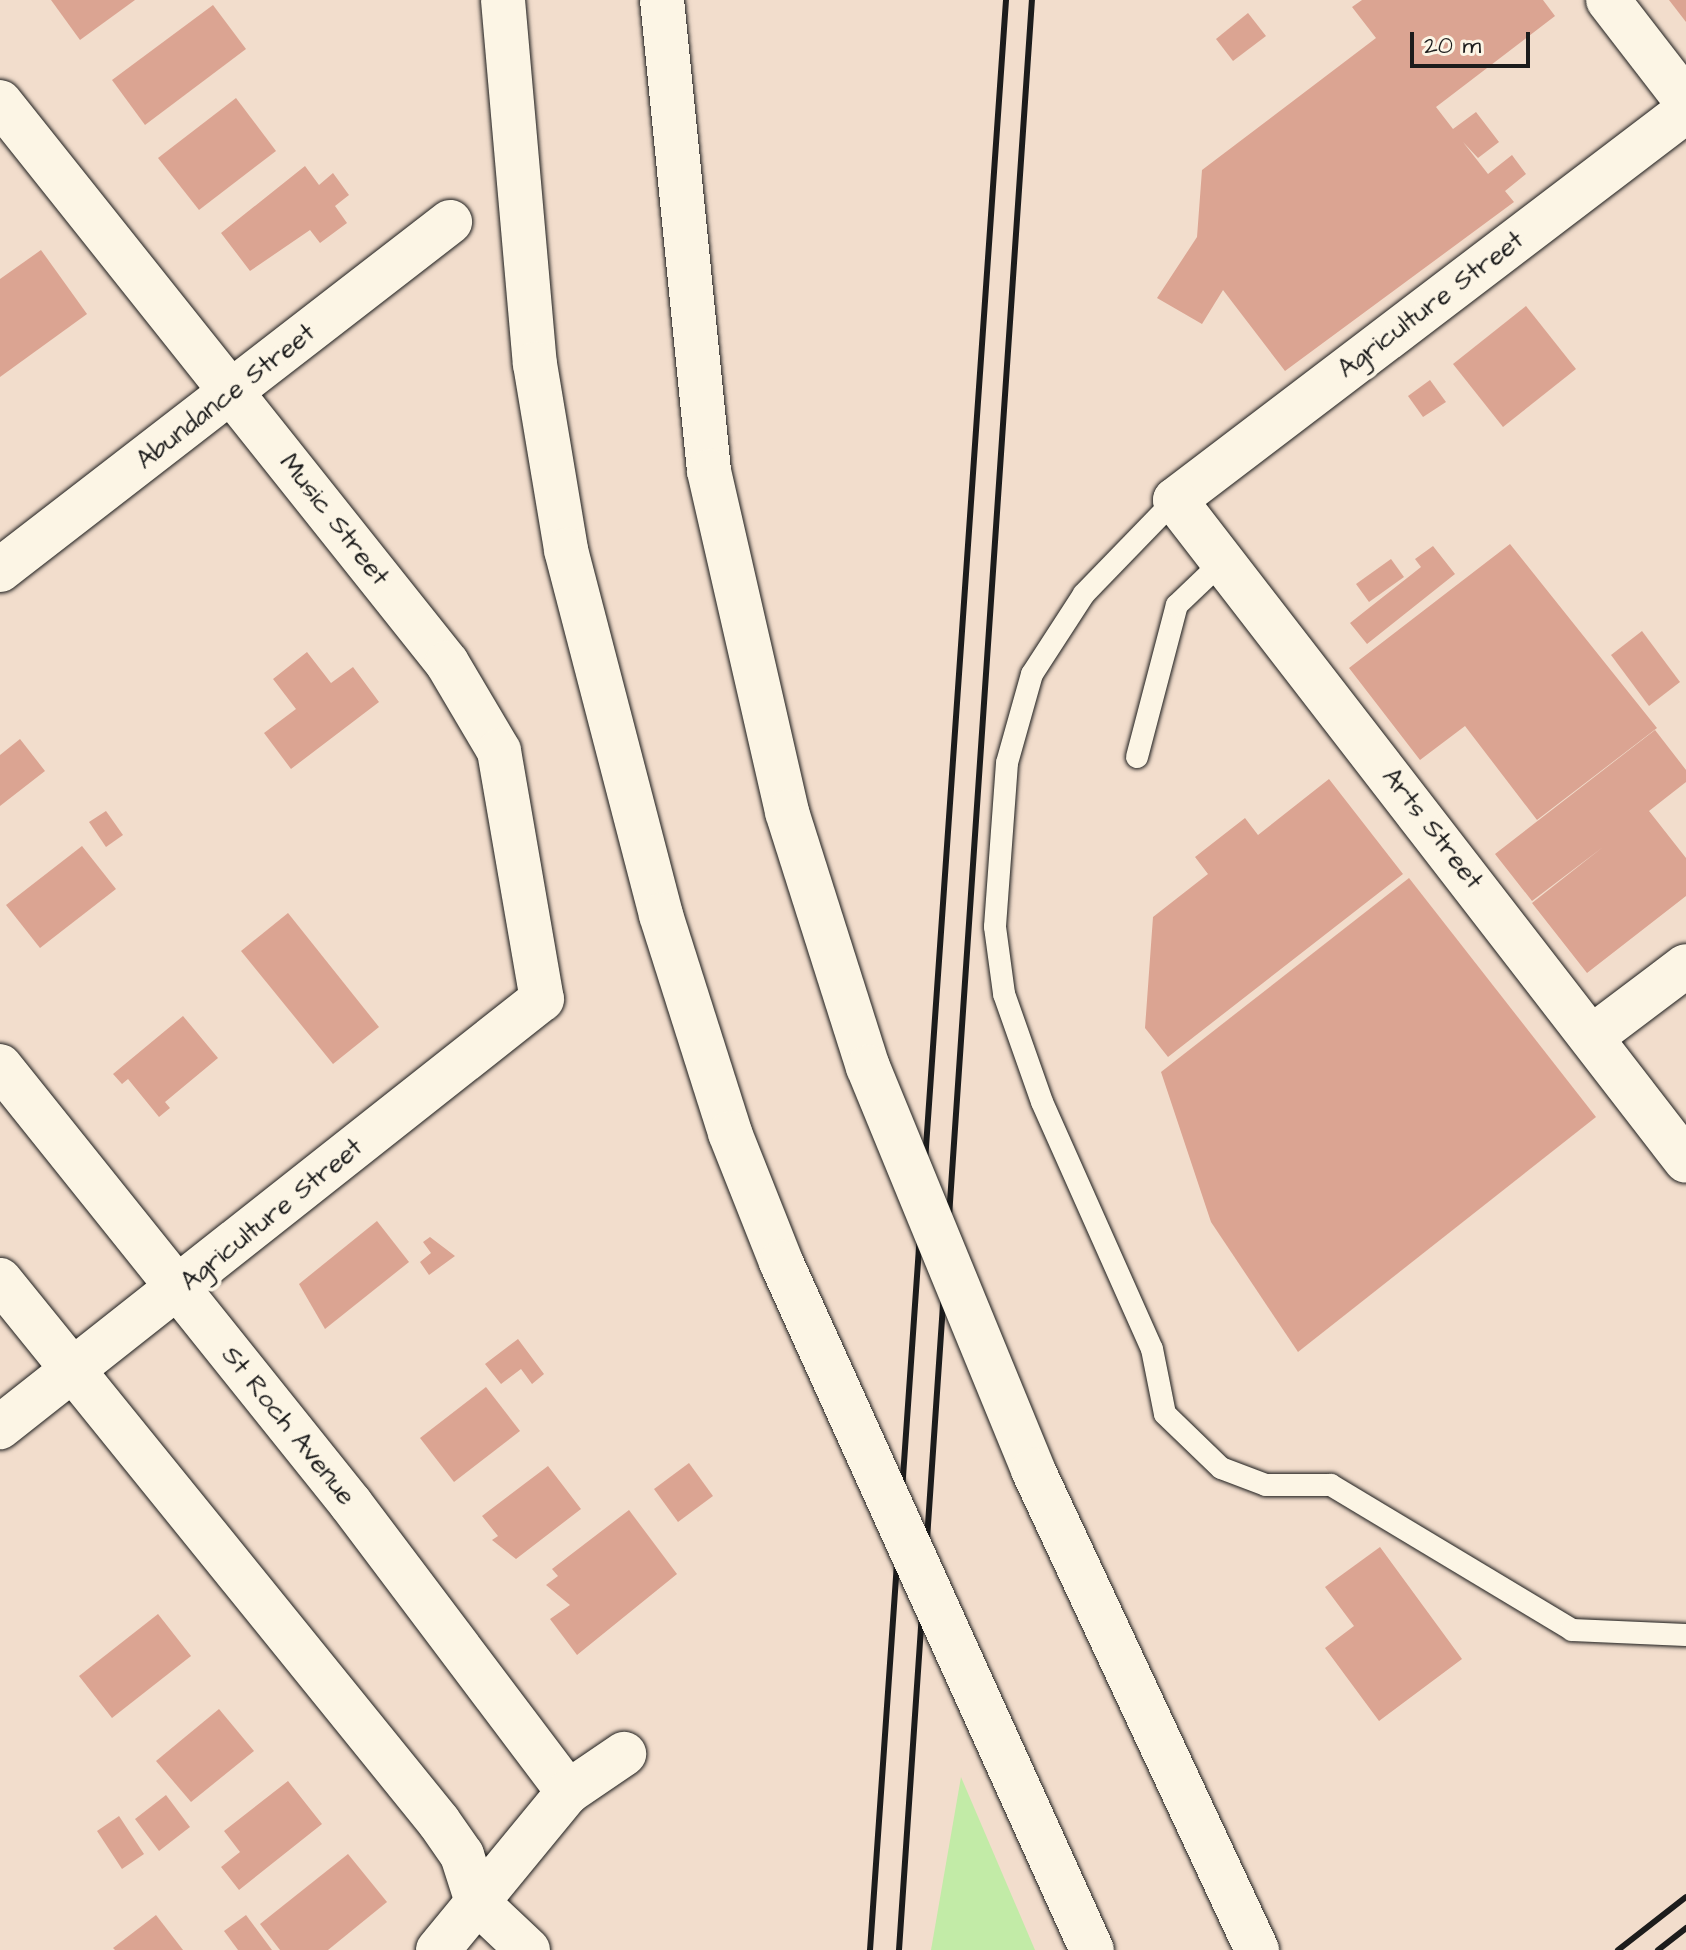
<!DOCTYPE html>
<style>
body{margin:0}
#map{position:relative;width:1686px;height:1950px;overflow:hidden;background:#f2ddcc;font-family:"Architects Daughter",sans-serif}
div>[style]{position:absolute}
.green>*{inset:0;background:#c2eba7}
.building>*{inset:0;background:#dba492}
.roads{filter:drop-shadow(0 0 2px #1c1c1c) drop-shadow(0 0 2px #1c1c1c)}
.service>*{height:22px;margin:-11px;padding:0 11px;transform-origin:11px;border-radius:11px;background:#fcf5e5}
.minor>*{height:44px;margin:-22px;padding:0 22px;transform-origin:22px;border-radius:22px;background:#fcf5e5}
.rail>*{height:6px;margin:-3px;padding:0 3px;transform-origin:3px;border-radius:3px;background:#1c1c1c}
.bridges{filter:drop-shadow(0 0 2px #1c1c1c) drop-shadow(0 0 2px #1c1c1c)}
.motorway-bridge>*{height:44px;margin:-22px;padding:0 22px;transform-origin:22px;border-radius:22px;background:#fcf5e5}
span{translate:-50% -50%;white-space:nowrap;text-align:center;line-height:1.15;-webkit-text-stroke:8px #fcf5e5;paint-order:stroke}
.street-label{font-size:26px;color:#1c1c1c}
.scale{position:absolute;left:1410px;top:32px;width:120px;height:36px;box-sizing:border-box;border:4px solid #1c1c1c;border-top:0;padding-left:10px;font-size:24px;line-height:28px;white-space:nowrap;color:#1c1c1c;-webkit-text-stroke:6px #fcf5e5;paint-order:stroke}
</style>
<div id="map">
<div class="green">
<i style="clip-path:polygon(961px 1777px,1035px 1950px,931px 1950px)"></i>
</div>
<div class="building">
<i style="clip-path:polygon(51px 0,135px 0,80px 40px)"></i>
<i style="clip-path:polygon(1362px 0,1543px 0,1555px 16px,1436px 107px,1453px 129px,1476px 112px,1499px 142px,1478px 158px,1463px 142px,1488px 174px,1512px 155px,1526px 174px,1505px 191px,1514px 202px,1285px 371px,1223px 290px,1202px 324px,1157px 298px,1197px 237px,1202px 170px,1376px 38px,1352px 7px)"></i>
<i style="clip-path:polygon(1669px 0,1686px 0,1686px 22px)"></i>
<i style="clip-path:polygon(213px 5px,246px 49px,145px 125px,112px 80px)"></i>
<i style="clip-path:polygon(1248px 13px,1266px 36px,1233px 61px,1216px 39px)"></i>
<i style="clip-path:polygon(236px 98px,276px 151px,199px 210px,158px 158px)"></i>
<i style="clip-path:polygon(305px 166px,319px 185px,333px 173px,349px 195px,335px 206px,347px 223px,320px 243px,310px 230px,250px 271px,221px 233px)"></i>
<i style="clip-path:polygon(41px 250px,87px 314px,0 377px,0 279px)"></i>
<i style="clip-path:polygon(1526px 306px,1576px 369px,1503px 427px,1453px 364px)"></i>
<i style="clip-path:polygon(1430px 380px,1446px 402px,1423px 417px,1408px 396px)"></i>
<i style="clip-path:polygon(1510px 544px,1657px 728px,1537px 820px,1465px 726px,1420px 760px,1349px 668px)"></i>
<i style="clip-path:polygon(1433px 546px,1455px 574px,1367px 644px,1350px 623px,1421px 567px,1415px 559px)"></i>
<i style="clip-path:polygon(1391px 559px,1404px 577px,1369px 602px,1356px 584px)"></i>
<i style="clip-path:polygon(1642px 631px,1680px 682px,1649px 706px,1611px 655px)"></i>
<i style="clip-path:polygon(307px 652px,331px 683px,353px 667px,379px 702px,291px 769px,264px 733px,296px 709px,273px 679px)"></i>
<i style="clip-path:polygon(1655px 730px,1686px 770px,1686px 782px,1649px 811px,1686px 858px,1686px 896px,1587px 973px,1532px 903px,1603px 847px,1532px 901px,1495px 854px)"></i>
<i style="clip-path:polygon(20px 739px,45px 771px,0 806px,0 755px)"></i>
<i style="clip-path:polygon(1329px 779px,1403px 874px,1168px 1057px,1145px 1028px,1153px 917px,1208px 874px,1195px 857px,1245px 818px,1258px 835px)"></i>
<i style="clip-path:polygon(106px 811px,123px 835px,106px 847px,89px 822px)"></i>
<i style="clip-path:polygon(82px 846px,116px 889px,40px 948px,6px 905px)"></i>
<i style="clip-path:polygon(1409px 878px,1596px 1117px,1298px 1352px,1211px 1222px,1161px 1072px)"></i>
<i style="clip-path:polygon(288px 913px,379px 1027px,333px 1064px,241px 951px)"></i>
<i style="clip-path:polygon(183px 1016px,218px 1058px,165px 1102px,170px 1108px,159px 1117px,128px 1079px,122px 1084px,113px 1074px)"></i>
<i style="clip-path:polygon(377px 1221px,409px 1262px,325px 1329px,299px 1284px)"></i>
<i style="clip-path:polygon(430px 1237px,455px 1256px,429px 1275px,420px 1262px,431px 1253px,423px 1242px)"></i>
<i style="clip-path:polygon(518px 1339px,544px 1374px,532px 1384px,521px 1369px,501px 1384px,485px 1364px)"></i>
<i style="clip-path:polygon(486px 1387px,520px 1431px,454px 1482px,420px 1438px)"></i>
<i style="clip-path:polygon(689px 1463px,713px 1496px,678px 1522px,654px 1489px)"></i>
<i style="clip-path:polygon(548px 1466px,581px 1509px,516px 1559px,492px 1540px,498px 1536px,482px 1516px)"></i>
<i style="clip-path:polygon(629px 1510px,677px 1574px,577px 1655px,550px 1619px,570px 1605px,546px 1585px,558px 1576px,552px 1569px)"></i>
<i style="clip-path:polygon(1380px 1547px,1462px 1659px,1379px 1721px,1325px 1648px,1354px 1626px,1325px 1587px)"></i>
<i style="clip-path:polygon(158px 1614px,191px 1656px,112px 1718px,79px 1676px)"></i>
<i style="clip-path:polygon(219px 1709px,254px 1751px,191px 1802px,156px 1761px)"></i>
<i style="clip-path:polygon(288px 1781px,322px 1824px,239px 1890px,221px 1867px,240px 1852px,224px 1831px)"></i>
<i style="clip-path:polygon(166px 1795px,190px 1827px,159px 1851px,135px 1819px)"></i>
<i style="clip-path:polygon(119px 1816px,144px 1854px,122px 1869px,97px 1831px)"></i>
<i style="clip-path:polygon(348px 1854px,387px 1902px,328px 1950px,280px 1950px,260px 1924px)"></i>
<i style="clip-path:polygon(156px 1915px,183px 1950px,115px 1950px,113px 1948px)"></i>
<i style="clip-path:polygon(246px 1915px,272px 1950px,238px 1950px,224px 1931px)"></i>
</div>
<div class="roads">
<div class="service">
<i style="left:1175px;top:500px;width:131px;rotate:134.1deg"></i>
<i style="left:1084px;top:594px;width:95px;rotate:123deg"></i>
<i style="left:1032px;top:674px;width:92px;rotate:105.7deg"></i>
<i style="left:1007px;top:763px;width:164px;rotate:94.2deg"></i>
<i style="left:995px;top:927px;width:68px;rotate:82.3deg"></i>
<i style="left:1004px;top:994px;width:114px;rotate:70.6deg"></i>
<i style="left:1042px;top:1102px;width:270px;rotate:66deg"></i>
<i style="left:1152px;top:1349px;width:66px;rotate:78.7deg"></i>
<i style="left:1165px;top:1414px;width:78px;rotate:44deg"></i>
<i style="left:1221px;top:1468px;width:48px;rotate:20.7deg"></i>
<i style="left:1266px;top:1485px;width:65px"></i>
<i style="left:1331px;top:1485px;width:281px;rotate:31deg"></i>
<i style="left:1572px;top:1630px;width:114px;rotate:2.5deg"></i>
<i style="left:1137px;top:757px;width:157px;rotate:-75.3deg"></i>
<i style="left:1177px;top:605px;width:64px;rotate:-43.7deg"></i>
</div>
<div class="minor">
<i style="left:1608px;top:0;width:128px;rotate:52.3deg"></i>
<i style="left:0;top:102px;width:717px;rotate:51.45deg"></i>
<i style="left:447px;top:663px;width:102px;rotate:59.4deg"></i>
<i style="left:499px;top:751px;width:252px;rotate:80.2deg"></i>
<i style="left:542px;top:999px;width:691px;rotate:141.7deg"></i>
<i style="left:1686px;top:111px;width:642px;rotate:142.72deg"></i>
<i style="left:1175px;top:500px;width:835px;rotate:52.29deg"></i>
<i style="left:0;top:570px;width:569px;rotate:-37.72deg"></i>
<i style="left:1593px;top:1036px;width:116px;rotate:-37deg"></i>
<i style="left:0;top:1066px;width:561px;rotate:51.29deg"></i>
<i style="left:351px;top:1504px;width:361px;rotate:53deg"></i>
<i style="left:0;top:1280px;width:697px;rotate:50.99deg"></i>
<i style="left:439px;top:1822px;width:40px;rotate:55.1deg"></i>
<i style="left:462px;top:1855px;width:49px;rotate:72.3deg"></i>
<i style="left:477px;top:1902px;width:70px;rotate:43.3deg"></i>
<i style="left:438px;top:1950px;width:205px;rotate:-50.6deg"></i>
<i style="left:568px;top:1792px;width:68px;rotate:-34.2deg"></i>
</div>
</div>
<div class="rail">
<i style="left:870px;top:1950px;width:1955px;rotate:-86.01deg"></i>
<i style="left:899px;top:1950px;width:1955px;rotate:-86.1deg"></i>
<i style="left:1618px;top:1950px;width:86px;rotate:-37.9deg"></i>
<i style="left:1658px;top:1950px;width:36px;rotate:-38deg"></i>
</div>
<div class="bridges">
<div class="motorway-bridge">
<i style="left:503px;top:0;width:365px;rotate:85deg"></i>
<i style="left:535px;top:364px;width:189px;rotate:80.5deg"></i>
<i style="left:566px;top:550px;width:377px;rotate:75.4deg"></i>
<i style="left:661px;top:915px;width:229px;rotate:72.4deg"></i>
<i style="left:730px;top:1133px;width:139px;rotate:68.4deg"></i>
<i style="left:781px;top:1262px;width:755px;rotate:65.68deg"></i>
<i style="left:662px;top:0;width:473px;rotate:84.3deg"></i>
<i style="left:709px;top:471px;width:350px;rotate:77.1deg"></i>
<i style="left:787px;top:812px;width:268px;rotate:72.4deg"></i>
<i style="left:868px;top:1067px;width:435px;rotate:67.7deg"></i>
<i style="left:1033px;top:1470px;width:530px;rotate:64.98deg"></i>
</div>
</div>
<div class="street-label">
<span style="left:1431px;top:305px;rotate:-37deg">Agriculture Street</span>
<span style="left:226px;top:397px;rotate:-38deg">Abundance Street</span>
<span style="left:334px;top:520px;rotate:52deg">Music Street</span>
<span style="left:1432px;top:829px;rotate:52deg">Arts Street</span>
<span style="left:272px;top:1215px;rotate:-39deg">Agriculture Street</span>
<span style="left:288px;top:1426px;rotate:51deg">St Roch Avenue</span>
</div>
<div class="scale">20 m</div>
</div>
